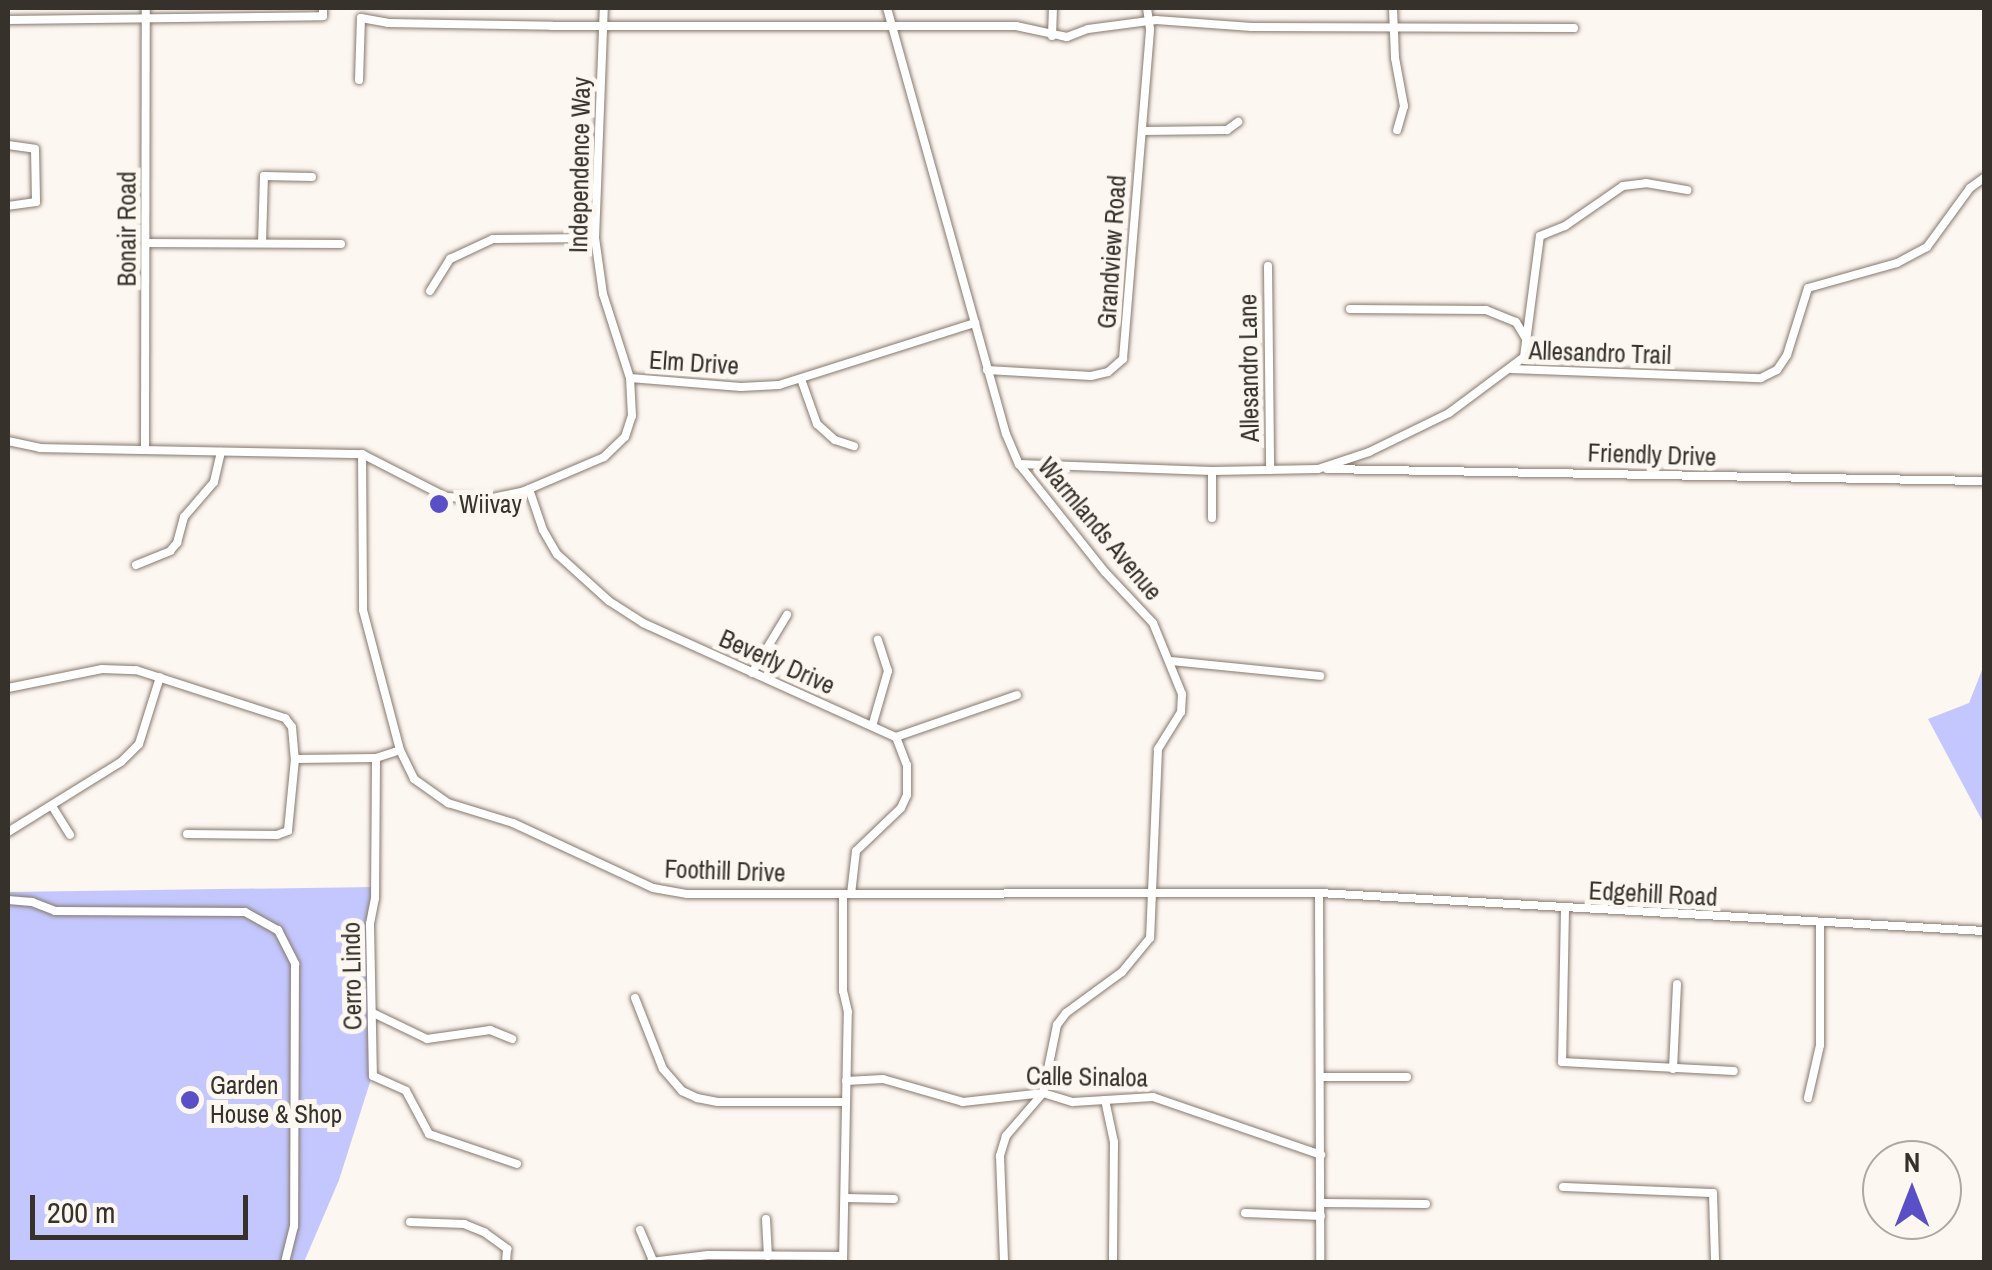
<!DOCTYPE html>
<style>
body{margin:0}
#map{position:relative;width:1992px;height:1270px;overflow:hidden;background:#fdf7f1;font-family:"Archivo Narrow",sans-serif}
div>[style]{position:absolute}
.green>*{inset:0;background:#c3c7fe}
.roads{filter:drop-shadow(0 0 2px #86786d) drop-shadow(0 0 2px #86786d)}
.minor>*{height:8px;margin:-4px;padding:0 4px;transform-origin:4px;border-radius:4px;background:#fff}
.dots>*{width:28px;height:28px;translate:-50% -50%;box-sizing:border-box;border:5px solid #fdf7f1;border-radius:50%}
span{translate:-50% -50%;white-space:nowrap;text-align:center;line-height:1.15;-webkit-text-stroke:10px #fdf7f1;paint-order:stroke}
.street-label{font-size:25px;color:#37312c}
.poi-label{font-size:25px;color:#37312c}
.left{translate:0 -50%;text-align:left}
.frame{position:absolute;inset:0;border:10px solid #37312c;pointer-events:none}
.north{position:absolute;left:1862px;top:1140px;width:100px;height:100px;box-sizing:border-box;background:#fdf7f1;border:2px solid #aea8a2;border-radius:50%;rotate:0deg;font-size:28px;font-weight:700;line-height:40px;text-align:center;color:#37312c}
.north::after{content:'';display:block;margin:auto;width:35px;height:45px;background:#5950c8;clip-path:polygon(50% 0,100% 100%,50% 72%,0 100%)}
.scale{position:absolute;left:30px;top:1195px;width:218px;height:45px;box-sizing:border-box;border:5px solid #37312c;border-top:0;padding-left:12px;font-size:30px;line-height:35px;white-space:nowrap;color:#37312c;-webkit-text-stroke:8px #fdf7f1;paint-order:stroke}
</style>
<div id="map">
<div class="green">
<i style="clip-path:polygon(1984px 665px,1984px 824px,1928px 719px,1969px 703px)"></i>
<i style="clip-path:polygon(375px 887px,372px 1076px,339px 1180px,304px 1262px,8px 1262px,8px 892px)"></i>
</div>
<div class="roads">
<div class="minor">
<i style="left:887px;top:8px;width:442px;rotate:74.4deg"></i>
<i style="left:1006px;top:434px;width:33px;rotate:67deg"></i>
<i style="left:1019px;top:464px;width:138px;rotate:51.5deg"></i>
<i style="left:1105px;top:572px;width:70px;rotate:46.7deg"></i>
<i style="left:1153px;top:623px;width:77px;rotate:67.8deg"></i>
<i style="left:1182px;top:694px;width:18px;rotate:93deg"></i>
<i style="left:1181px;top:712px;width:44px;rotate:121.9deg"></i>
<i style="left:1158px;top:749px;width:189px;rotate:92.4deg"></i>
<i style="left:1150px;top:938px;width:44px;rotate:129.5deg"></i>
<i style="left:1122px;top:972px;width:69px;rotate:143.8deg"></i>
<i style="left:1066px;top:1013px;width:15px;rotate:127deg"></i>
<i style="left:1057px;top:1025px;width:69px;rotate:101.6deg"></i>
<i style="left:1043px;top:1093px;width:57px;rotate:130.7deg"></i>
<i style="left:1006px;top:1136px;width:21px;rotate:107deg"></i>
<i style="left:1000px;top:1156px;width:106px;rotate:87.8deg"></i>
<i style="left:1393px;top:8px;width:50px;rotate:87.7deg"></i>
<i style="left:1395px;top:58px;width:49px;rotate:79.4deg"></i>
<i style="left:1404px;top:106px;width:25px;rotate:106deg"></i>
<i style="left:8px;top:20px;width:315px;rotate:-0.7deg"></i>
<i style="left:323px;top:16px;width:8px;rotate:-90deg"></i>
<i style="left:1052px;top:36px;width:28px;rotate:-88deg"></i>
<i style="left:359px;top:80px;width:62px;rotate:-88.2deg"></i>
<i style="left:361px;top:18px;width:27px;rotate:10deg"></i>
<i style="left:388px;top:23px;width:164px;rotate:1deg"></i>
<i style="left:552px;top:26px;width:464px"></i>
<i style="left:1016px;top:26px;width:52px;rotate:12.2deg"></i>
<i style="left:1067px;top:37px;width:22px;rotate:-21deg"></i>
<i style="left:1088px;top:29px;width:69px;rotate:-7.5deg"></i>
<i style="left:1156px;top:20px;width:96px;rotate:4.2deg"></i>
<i style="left:1252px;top:27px;width:322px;rotate:0.2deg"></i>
<i style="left:1142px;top:131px;width:85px;rotate:-0.7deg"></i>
<i style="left:1227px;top:130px;width:14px;rotate:-36deg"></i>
<i style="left:8px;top:145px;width:27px;rotate:8deg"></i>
<i style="left:35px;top:149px;width:53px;rotate:88.9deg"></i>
<i style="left:36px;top:202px;width:28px;rotate:172deg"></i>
<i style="left:147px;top:243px;width:194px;rotate:0.3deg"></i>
<i style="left:262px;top:243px;width:67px;rotate:-88.3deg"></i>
<i style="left:264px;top:176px;width:48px;rotate:1.2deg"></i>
<i style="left:1268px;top:266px;width:204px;rotate:89.4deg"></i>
<i style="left:430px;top:291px;width:38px;rotate:-58deg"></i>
<i style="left:450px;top:259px;width:47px;rotate:-24.9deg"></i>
<i style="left:493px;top:239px;width:102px;rotate:-0.6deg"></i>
<i style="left:1350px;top:309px;width:136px;rotate:0.4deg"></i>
<i style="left:1486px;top:310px;width:32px;rotate:22deg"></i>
<i style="left:1516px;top:322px;width:21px;rotate:59deg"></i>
<i style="left:1511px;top:369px;width:250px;rotate:2.1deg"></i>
<i style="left:1761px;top:378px;width:18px;rotate:-27deg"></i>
<i style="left:1777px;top:370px;width:18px;rotate:-56deg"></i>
<i style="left:1787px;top:355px;width:70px;rotate:-72.6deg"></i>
<i style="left:1808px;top:288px;width:92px;rotate:-15.7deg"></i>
<i style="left:1897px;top:263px;width:34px;rotate:-28deg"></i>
<i style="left:1927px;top:247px;width:73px;rotate:-53.9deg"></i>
<i style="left:1970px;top:188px;width:17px;rotate:-36deg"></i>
<i style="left:987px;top:370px;width:104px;rotate:3.3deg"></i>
<i style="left:1091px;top:376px;width:17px;rotate:-13deg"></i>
<i style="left:1108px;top:372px;width:20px;rotate:-41deg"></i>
<i style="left:1123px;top:359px;width:331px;rotate:-85.3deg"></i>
<i style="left:1150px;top:29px;width:21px;rotate:-98deg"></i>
<i style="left:630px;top:378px;width:111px;rotate:4.6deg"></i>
<i style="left:741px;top:387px;width:38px;rotate:-3deg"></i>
<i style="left:779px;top:385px;width:206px;rotate:-17.6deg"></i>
<i style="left:801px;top:379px;width:48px;rotate:70.4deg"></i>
<i style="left:817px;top:424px;width:24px;rotate:42deg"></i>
<i style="left:835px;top:440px;width:20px;rotate:18deg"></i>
<i style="left:8px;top:441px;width:33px;rotate:12deg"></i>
<i style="left:40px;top:448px;width:322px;rotate:1.1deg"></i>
<i style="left:362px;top:454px;width:156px;rotate:89.6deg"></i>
<i style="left:363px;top:610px;width:145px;rotate:75.2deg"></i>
<i style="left:400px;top:750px;width:32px;rotate:64deg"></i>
<i style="left:414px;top:779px;width:42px;rotate:35.2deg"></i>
<i style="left:448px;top:803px;width:68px;rotate:17.1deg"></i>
<i style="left:513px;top:823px;width:154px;rotate:24.9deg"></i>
<i style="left:653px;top:888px;width:35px;rotate:10deg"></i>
<i style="left:687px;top:894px;width:632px;rotate:-0.09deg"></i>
<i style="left:1319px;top:893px;width:666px;rotate:3.27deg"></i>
<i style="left:145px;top:450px;width:442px;rotate:-89.9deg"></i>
<i style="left:362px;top:454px;width:94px;rotate:27.1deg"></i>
<i style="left:446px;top:497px;width:42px;rotate:2.7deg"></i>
<i style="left:488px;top:499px;width:35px;rotate:-12deg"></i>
<i style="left:522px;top:492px;width:89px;rotate:-23.1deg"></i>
<i style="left:604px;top:457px;width:29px;rotate:-44deg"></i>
<i style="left:625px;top:437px;width:22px;rotate:-72deg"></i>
<i style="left:632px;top:416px;width:38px;rotate:-93deg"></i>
<i style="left:630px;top:378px;width:88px;rotate:-107.8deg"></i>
<i style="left:603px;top:294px;width:57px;rotate:-98.1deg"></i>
<i style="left:595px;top:238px;width:230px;rotate:-87.8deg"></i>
<i style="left:1019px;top:464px;width:193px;rotate:2.1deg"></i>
<i style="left:1212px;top:471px;width:106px;rotate:-1.1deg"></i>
<i style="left:1318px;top:469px;width:54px;rotate:-18.4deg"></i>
<i style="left:1369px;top:452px;width:89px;rotate:-26deg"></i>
<i style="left:1449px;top:413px;width:94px;rotate:-36.7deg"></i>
<i style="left:1524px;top:357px;width:122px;rotate:-82.5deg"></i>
<i style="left:1540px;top:236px;width:27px;rotate:-22deg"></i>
<i style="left:1565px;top:226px;width:70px;rotate:-34.6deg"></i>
<i style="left:1623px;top:186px;width:23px;rotate:-7deg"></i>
<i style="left:1646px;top:183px;width:42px;rotate:9.7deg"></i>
<i style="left:1327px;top:469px;width:657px;rotate:1.05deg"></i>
<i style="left:529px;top:489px;width:43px;rotate:71.1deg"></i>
<i style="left:543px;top:530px;width:28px;rotate:60deg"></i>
<i style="left:557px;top:554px;width:70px;rotate:42.1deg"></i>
<i style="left:609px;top:601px;width:40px;rotate:32.9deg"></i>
<i style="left:643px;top:623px;width:277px;rotate:24.3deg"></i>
<i style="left:896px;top:737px;width:30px;rotate:69deg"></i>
<i style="left:907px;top:765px;width:30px;rotate:90deg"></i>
<i style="left:907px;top:795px;width:14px;rotate:115deg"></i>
<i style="left:901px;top:808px;width:62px;rotate:136.3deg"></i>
<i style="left:856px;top:851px;width:43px;rotate:96.6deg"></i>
<i style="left:1212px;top:518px;width:47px;rotate:-90deg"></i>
<i style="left:136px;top:565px;width:37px;rotate:-22deg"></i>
<i style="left:170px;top:551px;width:11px;rotate:-49deg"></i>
<i style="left:177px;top:543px;width:27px;rotate:-75deg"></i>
<i style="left:184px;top:517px;width:46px;rotate:-49.4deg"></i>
<i style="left:214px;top:482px;width:31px;rotate:-77deg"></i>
<i style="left:1170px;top:661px;width:151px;rotate:5.7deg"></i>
<i style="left:752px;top:673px;width:68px;rotate:-58.9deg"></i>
<i style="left:8px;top:688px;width:96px;rotate:-11.4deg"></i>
<i style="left:102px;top:669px;width:34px;rotate:2deg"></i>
<i style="left:136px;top:670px;width:157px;rotate:17.9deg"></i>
<i style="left:285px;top:718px;width:11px;rotate:52deg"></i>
<i style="left:292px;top:727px;width:32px;rotate:85deg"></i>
<i style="left:295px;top:759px;width:72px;rotate:95.6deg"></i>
<i style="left:288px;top:831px;width:12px;rotate:160deg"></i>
<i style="left:277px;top:835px;width:90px;rotate:-179.4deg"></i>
<i style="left:873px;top:723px;width:54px;rotate:-73.9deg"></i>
<i style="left:888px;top:671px;width:33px;rotate:-108deg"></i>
<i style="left:896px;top:737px;width:128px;rotate:-19.1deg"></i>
<i style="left:376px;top:758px;width:140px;rotate:90.4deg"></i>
<i style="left:375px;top:898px;width:26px;rotate:101deg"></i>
<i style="left:370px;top:924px;width:152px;rotate:88.9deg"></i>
<i style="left:373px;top:1076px;width:36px;rotate:24deg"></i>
<i style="left:406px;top:1091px;width:49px;rotate:61.9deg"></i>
<i style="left:429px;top:1134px;width:93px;rotate:18.8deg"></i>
<i style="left:295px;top:759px;width:81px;rotate:-0.7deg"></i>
<i style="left:376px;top:758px;width:25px;rotate:-18deg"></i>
<i style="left:52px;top:806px;width:34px;rotate:58deg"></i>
<i style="left:8px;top:832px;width:133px;rotate:-31.8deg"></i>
<i style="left:121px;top:762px;width:25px;rotate:-45deg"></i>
<i style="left:139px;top:744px;width:70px;rotate:-72.6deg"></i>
<i style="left:1319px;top:893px;width:369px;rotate:89.8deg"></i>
<i style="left:8px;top:900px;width:24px;rotate:5deg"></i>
<i style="left:32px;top:902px;width:25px;rotate:21deg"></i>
<i style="left:55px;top:911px;width:190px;rotate:0.3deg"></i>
<i style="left:245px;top:912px;width:38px;rotate:29deg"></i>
<i style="left:278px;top:930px;width:38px;rotate:63deg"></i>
<i style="left:295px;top:964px;width:262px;rotate:90.2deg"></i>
<i style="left:294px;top:1226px;width:37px;rotate:104deg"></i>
<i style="left:1565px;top:909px;width:153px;rotate:91.1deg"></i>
<i style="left:1562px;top:1062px;width:172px;rotate:3deg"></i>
<i style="left:635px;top:998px;width:76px;rotate:68.5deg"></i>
<i style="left:663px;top:1069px;width:29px;rotate:49deg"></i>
<i style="left:682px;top:1091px;width:17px;rotate:25deg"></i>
<i style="left:697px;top:1098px;width:21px;rotate:11deg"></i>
<i style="left:718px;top:1102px;width:128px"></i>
<i style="left:373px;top:1013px;width:60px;rotate:25.7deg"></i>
<i style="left:427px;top:1039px;width:64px;rotate:-8.1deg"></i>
<i style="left:490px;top:1030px;width:24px;rotate:22deg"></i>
<i style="left:1673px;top:1069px;width:85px;rotate:-87.3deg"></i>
<i style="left:1320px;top:1077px;width:87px"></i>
<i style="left:846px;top:1081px;width:37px;rotate:-3deg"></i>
<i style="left:883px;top:1079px;width:83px;rotate:16deg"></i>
<i style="left:963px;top:1102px;width:81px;rotate:-6.4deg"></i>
<i style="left:1043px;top:1093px;width:31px;rotate:17deg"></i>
<i style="left:1073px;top:1102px;width:80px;rotate:-3.6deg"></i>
<i style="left:1153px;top:1097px;width:178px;rotate:19deg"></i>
<i style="left:1808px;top:1098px;width:54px;rotate:-77.2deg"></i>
<i style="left:1820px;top:1045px;width:121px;rotate:-90deg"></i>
<i style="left:1105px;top:1100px;width:43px;rotate:77.9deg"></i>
<i style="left:1114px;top:1142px;width:120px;rotate:90.5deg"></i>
<i style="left:1563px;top:1187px;width:150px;rotate:2.3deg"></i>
<i style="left:1713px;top:1193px;width:69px;rotate:88.3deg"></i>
<i style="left:845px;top:1198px;width:49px;rotate:1.2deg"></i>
<i style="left:1321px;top:1203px;width:105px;rotate:0.5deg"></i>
<i style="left:1245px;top:1213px;width:76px;rotate:2.3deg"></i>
<i style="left:766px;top:1219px;width:37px;rotate:87deg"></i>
<i style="left:410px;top:1222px;width:54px;rotate:2.1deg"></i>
<i style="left:464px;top:1224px;width:22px;rotate:22deg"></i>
<i style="left:484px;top:1232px;width:29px;rotate:36deg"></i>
<i style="left:507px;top:1249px;width:13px;rotate:94deg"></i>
<i style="left:640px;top:1230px;width:34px;rotate:67deg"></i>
<i style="left:651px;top:1262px;width:57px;rotate:-7deg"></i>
<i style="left:708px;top:1255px;width:135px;rotate:0.4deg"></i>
<i style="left:843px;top:1262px;width:250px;rotate:-88.9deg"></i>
<i style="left:848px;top:1012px;width:22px;rotate:-103deg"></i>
<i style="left:843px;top:991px;width:97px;rotate:-90deg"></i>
</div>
</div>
<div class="dots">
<i style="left:439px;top:504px;background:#5950c8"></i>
<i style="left:190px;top:1100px;background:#5950c8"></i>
</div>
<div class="street-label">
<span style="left:580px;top:165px;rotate:-89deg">Independence Way</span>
<span style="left:127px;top:229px;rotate:-90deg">Bonair Road</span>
<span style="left:1112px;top:252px;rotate:-86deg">Grandview Road</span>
<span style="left:1600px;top:353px;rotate:2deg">Allesandro Trail</span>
<span style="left:694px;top:363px;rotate:4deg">Elm Drive</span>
<span style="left:1249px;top:368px;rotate:-91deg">Allesandro Lane</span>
<span style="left:1652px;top:455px;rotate:2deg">Friendly Drive</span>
<span style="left:1100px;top:529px;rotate:50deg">Warmlands Avenue</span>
<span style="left:777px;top:662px;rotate:24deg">Beverly Drive</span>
<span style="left:725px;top:871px;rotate:2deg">Foothill Drive</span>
<span style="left:1653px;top:894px;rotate:3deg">Edgehill Road</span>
<span style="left:352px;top:976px;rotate:-91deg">Cerro Lindo</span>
<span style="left:1087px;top:1077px;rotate:1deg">Calle Sinaloa</span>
</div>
<div class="poi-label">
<span class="left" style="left:459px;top:504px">Wiivay</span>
<span class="left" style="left:210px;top:1100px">Garden<br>House &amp; Shop</span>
</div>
<div class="frame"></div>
<div class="north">N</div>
<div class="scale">200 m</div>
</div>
